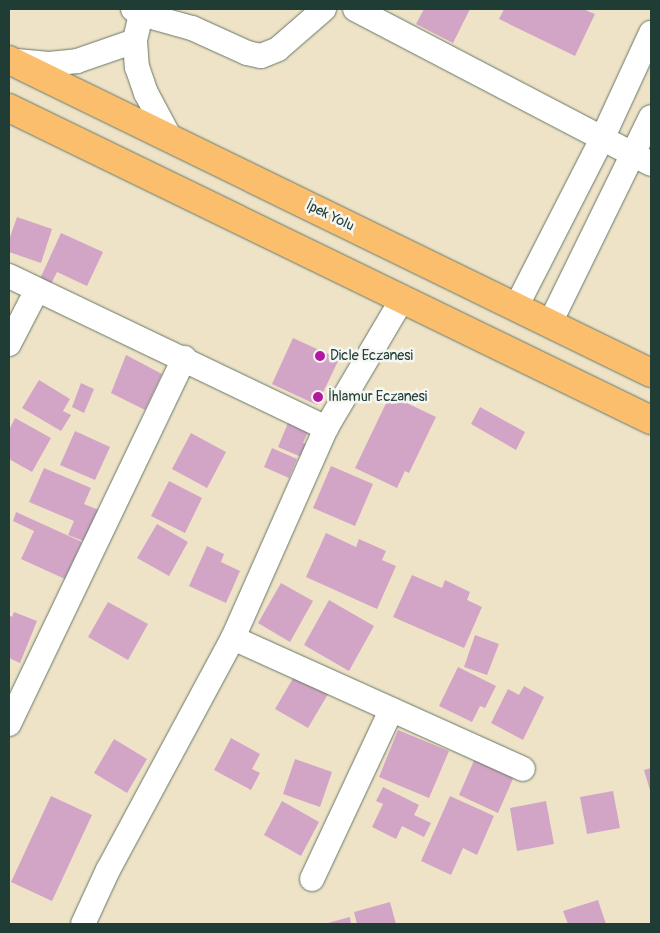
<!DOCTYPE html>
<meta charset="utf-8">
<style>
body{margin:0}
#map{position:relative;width:660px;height:933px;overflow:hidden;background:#eee3c7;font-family:Pangolin,sans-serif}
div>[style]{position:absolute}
.building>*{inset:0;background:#d2a5c7}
.roads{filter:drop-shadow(0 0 1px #677767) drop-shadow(0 0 1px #677767)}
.street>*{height:24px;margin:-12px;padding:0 12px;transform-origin:12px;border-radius:12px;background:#fff}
.highway>*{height:28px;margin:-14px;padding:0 14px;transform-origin:14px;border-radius:14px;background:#fabe6d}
.dots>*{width:14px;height:14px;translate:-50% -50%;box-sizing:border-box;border:2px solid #f6f6f2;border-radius:50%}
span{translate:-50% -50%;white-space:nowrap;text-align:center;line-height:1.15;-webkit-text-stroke:5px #f6f6f2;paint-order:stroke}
.street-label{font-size:14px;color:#1f3d34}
.poi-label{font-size:14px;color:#1f3d34}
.left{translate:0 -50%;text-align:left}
.frame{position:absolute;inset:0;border:10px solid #1f3d34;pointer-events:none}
</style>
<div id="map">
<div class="building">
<i style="clip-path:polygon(424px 9px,470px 9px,453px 43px,416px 24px)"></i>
<i style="clip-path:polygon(504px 9px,583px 9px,595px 14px,575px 56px,499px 19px)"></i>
<i style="clip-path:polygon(17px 217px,52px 229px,41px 263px,9px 252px,9px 240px)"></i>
<i style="clip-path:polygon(61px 233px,103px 252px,87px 286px,57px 272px,50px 286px,39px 281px)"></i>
<i style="clip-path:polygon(293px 338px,339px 359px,317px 405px,272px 384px)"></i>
<i style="clip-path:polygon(126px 355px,162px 374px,145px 410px,111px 393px)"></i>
<i style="clip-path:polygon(39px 380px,70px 399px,63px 411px,71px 415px,61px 431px,22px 408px)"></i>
<i style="clip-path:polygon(81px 383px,94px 389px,84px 413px,72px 407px)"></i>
<i style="clip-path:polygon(390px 395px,436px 417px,409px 473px,405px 471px,397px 488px,355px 468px)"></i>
<i style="clip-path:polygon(480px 407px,525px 432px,516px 450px,471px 424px)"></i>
<i style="clip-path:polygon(15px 418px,51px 438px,32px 472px,9px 459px,9px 430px)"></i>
<i style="clip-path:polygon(290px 418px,310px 427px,303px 443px,312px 446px,306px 459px,278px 447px)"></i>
<i style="clip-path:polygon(75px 431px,110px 447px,95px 480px,60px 465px)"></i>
<i style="clip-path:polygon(191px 433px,226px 452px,207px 488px,172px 469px)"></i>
<i style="clip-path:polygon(272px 448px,297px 459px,289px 478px,264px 467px)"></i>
<i style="clip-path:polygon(331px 466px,373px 484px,355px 526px,313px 508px)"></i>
<i style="clip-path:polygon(44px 468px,91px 488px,84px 504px,106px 513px,93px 545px,68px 535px,74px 521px,29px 502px)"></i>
<i style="clip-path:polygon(169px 481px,202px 498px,185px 533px,151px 516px)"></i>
<i style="clip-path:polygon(16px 512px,82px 542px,65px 579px,21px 559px,34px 531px,13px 521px)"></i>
<i style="clip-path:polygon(157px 524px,188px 542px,169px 576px,137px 558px)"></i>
<i style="clip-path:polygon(326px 533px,356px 547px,359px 539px,386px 551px,382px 560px,396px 566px,377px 609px,306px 577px)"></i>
<i style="clip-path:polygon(207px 546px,224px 554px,221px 562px,240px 571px,226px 603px,189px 586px)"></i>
<i style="clip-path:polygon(412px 575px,442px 588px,445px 580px,470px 592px,467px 600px,482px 607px,464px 648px,393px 617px)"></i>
<i style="clip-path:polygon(281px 583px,313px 601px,290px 642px,258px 623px)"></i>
<i style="clip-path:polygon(329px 600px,374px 626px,349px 671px,304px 645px)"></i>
<i style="clip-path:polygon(108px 602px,148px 624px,128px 660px,88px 637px)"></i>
<i style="clip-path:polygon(14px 612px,37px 621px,20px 663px,9px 658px,9px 615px,12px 617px)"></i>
<i style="clip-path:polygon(475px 635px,499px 644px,487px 675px,464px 667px)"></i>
<i style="clip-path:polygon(458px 667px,496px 686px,485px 708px,480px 706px,472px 722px,439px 706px)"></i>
<i style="clip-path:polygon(295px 675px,328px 694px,308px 728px,275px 709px)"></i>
<i style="clip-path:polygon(524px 686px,544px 697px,523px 740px,491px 723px,508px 689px,519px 695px)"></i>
<i style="clip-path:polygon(398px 730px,449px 751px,429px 798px,379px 777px)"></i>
<i style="clip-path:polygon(231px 738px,260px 754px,252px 769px,260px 773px,251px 790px,214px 770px)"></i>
<i style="clip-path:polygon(114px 739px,147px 759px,127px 793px,94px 773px)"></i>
<i style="clip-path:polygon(476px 756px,515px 774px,498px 813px,459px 795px)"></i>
<i style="clip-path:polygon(295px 759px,332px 772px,320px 807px,283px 794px)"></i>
<i style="clip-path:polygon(651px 768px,651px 794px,644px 770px)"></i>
<i style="clip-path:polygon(383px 787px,419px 805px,414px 815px,431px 823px,424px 837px,402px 826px,396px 839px,372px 827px,383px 804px,376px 801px)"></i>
<i style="clip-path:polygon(613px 791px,620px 828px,587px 834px,580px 797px)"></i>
<i style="clip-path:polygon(51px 796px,92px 815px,52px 901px,11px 882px)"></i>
<i style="clip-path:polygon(450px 796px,494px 816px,477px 855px,463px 848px,451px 875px,421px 861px)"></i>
<i style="clip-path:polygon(282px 801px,319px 822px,301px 856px,264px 835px)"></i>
<i style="clip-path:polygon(546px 801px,554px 844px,517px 851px,510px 808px)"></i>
<i style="clip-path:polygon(598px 900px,606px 924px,568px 924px,563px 911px)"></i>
<i style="clip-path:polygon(390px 902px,396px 924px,357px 924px,354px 912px)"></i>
<i style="clip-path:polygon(350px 917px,351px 924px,324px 924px)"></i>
</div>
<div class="roads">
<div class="street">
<i style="left:133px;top:9px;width:9px;rotate:32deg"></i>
<i style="left:141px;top:14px;width:28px;rotate:103deg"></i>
<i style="left:135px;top:41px;width:26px;rotate:86deg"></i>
<i style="left:137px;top:67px;width:28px;rotate:71deg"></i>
<i style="left:146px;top:93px;width:51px;rotate:61.9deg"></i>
<i style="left:355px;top:9px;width:334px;rotate:27.6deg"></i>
<i style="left:141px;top:14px;width:53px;rotate:15.4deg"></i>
<i style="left:192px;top:28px;width:60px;rotate:24.4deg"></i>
<i style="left:247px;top:53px;width:14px;rotate:12deg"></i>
<i style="left:261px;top:56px;width:18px;rotate:-22deg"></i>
<i style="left:278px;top:49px;width:61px;rotate:-41deg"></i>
<i style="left:16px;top:61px;width:33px;rotate:5deg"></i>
<i style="left:49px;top:64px;width:28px;rotate:-6deg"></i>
<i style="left:77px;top:61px;width:61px;rotate:-19deg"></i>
<i style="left:9px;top:276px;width:352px;rotate:25.6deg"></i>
<i style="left:516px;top:307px;width:189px;rotate:-62.9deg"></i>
<i style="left:602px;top:139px;width:117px;rotate:-65.2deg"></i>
<i style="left:550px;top:323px;width:229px;rotate:-63.9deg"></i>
<i style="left:9px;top:344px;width:61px;rotate:-62.6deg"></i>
<i style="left:233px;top:638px;width:318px;rotate:24.3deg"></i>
<i style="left:9px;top:724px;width:406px;rotate:-64.4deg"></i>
<i style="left:312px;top:879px;width:187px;rotate:-64.9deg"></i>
<i style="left:83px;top:924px;width:60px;rotate:-65.2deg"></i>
<i style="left:108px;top:870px;width:264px;rotate:-61.7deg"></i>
<i style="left:233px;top:638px;width:230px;rotate:-66.1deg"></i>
<i style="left:326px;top:428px;width:151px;rotate:-59.4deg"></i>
</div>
<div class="highway">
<i style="left:9px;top:60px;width:714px;rotate:25.99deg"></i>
<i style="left:9px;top:108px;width:714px;rotate:25.92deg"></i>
</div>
</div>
<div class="dots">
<i style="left:320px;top:356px;background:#b5179e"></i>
<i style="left:318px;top:397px;background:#b5179e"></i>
</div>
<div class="street-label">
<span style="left:330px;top:216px;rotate:26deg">İpek Yolu</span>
</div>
<div class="poi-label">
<span class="left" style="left:330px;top:356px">Dicle Eczanesi</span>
<span class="left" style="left:328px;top:397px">İhlamur Eczanesi</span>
</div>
<div class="frame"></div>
</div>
